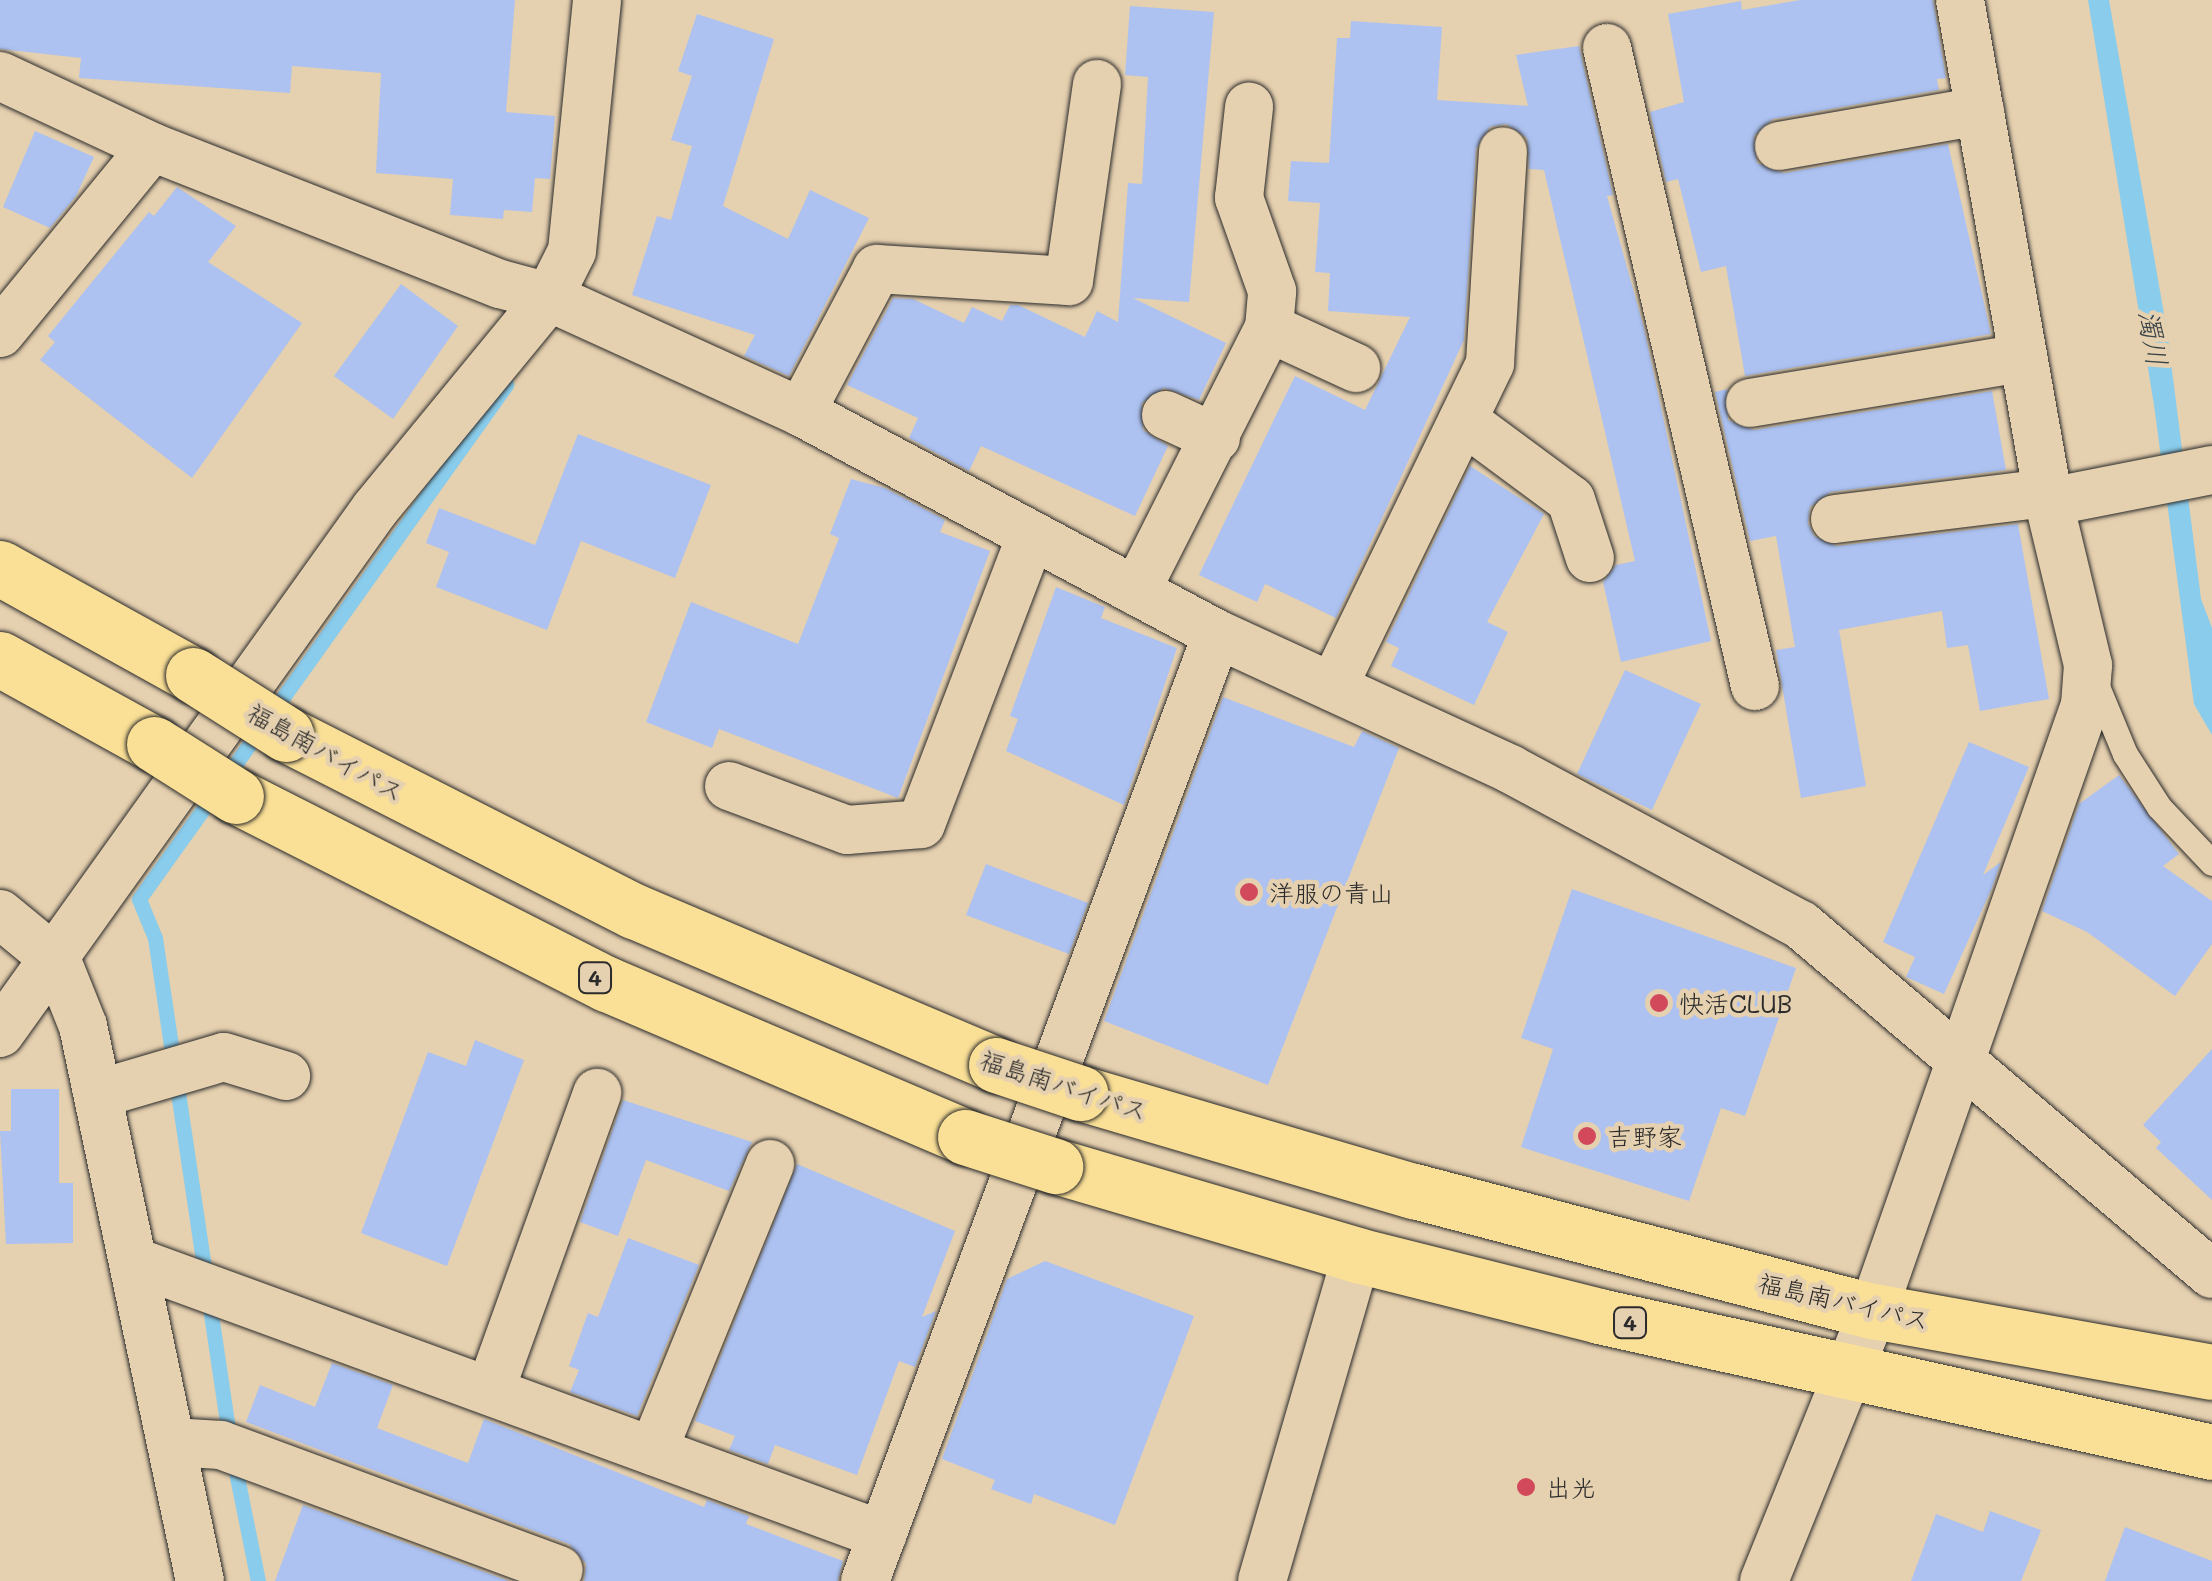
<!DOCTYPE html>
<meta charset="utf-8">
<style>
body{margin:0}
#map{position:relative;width:2212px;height:1581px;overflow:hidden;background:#e5d0af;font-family:Mali,"Klee One",sans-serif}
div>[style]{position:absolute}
.water>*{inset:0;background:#89cceb}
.stream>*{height:15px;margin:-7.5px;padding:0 7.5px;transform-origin:7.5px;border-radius:7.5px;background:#89cceb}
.building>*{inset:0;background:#adc2f1}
.roads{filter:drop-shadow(0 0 2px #2b2b2b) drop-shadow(0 0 2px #2b2b2b)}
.lane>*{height:25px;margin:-12.5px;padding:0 12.5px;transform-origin:12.5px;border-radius:12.5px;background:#e5d0af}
.street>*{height:48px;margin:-24px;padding:0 24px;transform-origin:24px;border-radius:24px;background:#e5d0af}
.highway>*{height:55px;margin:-27.5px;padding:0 27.5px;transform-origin:27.5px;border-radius:27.5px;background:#fadf96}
.bridges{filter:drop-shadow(0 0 2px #2b2b2b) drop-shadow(0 0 2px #2b2b2b)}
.highway-bridge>*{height:55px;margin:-27.5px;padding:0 27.5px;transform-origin:27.5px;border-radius:27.5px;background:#fadf96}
.dots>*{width:28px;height:28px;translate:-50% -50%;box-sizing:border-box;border:5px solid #e5d0af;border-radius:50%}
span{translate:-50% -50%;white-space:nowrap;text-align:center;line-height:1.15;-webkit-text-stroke:9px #e5d0af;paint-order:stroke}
.shield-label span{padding:2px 8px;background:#e5d0af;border:2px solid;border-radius:8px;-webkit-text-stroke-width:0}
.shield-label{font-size:22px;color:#2b2b2b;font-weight:700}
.street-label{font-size:25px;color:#2b2b2b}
.poi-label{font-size:25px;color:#2b2b2b}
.left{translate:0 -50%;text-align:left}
.water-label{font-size:28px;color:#394348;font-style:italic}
</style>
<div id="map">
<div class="water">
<i style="clip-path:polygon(2088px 0,2109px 0,2167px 331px,2201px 599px,2212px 628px,2212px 735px,2194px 704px,2154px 405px)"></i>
</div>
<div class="stream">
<i style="left:258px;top:1581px;width:142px;rotate:-101.4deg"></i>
<i style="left:230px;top:1442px;width:510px;rotate:-98.46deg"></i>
<i style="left:155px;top:938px;width:42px;rotate:-112.3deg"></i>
<i style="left:139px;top:899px;width:632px;rotate:-54.47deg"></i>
</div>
<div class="building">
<i style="clip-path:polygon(0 0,515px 0,506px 112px,555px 116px,550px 179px,535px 178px,532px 212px,504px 210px,503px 219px,450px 215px,453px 179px,376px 173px,381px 73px,292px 66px,290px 93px,79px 78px,81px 58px,0 49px)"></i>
<i style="clip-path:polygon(1800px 0,1933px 0,1946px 78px,1937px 79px,1939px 90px,1773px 119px,1754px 136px,1757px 163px,1784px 173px,1948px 144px,1991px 334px,1745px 376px,1726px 266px,1701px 272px,1678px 179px,1666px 182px,1650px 112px,1684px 102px,1668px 14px,1741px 1px,1742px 10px)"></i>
<i style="clip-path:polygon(1130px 6px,1214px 12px,1189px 302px,1133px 298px,1226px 343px,1199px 400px,1164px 388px,1142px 403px,1143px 430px,1168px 446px,1135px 516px,981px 446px,969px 471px,909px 438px,918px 418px,847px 385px,893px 298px,913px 299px,964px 323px,972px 307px,1002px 321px,1010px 305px,1018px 305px,1085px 337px,1097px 311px,1118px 322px,1128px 183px,1142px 184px,1148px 77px,1125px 75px)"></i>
<i style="clip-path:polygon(697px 14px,774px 39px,723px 206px,788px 239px,810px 190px,869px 218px,789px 376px,744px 356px,755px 335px,632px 295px,657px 216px,671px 220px,692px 146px,671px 140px,692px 76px,678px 71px)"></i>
<i style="clip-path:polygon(1351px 21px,1442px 27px,1437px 100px,1528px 106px,1516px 55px,1579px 46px,1613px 195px,1607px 196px,1644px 328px,1711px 641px,1621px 662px,1603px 582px,1616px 565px,1635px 561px,1544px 170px,1529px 169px,1527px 138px,1506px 124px,1490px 127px,1476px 149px,1464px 340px,1336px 618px,1265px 584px,1257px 602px,1199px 575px,1295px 376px,1365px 410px,1410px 317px,1328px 311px,1330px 273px,1315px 272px,1320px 203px,1288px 201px,1291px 161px,1329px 163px,1337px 38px,1350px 38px)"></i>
<i style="clip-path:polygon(35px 131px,94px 157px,76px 196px,50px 228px,3px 207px)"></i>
<i style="clip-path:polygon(177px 187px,236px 226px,208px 262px,302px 323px,192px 478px,40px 360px,55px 342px,48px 336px,149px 212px,154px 216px)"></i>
<i style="clip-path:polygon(401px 284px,458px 326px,393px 419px,334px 376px)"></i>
<i style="clip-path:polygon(1727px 389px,1728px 420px,1754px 430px,1992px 391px,2006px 470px,1831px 492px,1810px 507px,1808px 523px,1814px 536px,1837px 546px,2018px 524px,2049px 699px,1980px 711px,1968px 645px,1947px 648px,1942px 611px,1839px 630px,1866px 786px,1801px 798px,1776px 650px,1795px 647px,1776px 536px,1750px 541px,1715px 392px)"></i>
<i style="clip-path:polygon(578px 434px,711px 485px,675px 578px,581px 541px,547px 630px,436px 587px,449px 552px,426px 543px,439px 508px,535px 545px)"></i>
<i style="clip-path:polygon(1470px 466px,1544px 514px,1487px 622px,1508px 632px,1474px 705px,1391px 666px,1399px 648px,1386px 642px)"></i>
<i style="clip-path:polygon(851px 479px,885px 488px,945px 520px,940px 532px,990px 551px,898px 798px,719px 729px,712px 748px,646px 722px,691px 602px,798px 644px,839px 538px,830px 534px)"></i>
<i style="clip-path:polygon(1056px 587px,1105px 607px,1101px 618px,1177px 648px,1124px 805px,1006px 751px,1018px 719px,1010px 716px)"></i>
<i style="clip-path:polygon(1625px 670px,1701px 704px,1652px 810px,1577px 774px)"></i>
<i style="clip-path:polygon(1223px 697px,1354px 747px,1362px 731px,1399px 748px,1268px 1085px,1104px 1021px)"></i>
<i style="clip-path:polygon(1969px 742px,2029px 767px,1983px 875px,2001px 862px,1992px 888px,1944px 994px,1906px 977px,1915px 957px,1883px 942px)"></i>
<i style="clip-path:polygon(2119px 775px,2179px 854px,2163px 866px,2212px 901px,2212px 944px,2175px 996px,2087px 932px,2042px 911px,2079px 804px)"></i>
<i style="clip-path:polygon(986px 864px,1088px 903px,1069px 954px,966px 915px)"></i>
<i style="clip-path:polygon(1572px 889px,1796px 968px,1745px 1116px,1721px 1108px,1689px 1201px,1521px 1147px,1553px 1049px,1521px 1038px)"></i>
<i style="clip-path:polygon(475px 1040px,524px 1060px,447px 1266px,361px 1233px,428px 1052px,466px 1066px)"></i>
<i style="clip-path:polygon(2212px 1049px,2212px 1200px,2156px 1148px,2161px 1142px,2143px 1125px)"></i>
<i style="clip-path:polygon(11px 1089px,59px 1089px,59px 1183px,73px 1183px,73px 1243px,6px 1244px,0 1131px,11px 1131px)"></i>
<i style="clip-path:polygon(623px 1100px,752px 1142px,729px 1191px,646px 1160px,618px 1236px,580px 1222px)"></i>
<i style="clip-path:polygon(797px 1164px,955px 1231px,922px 1317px,936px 1311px,915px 1367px,899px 1361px,857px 1475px,775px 1445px,768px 1464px,729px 1450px,735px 1436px,695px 1421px)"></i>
<i style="clip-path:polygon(628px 1238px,699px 1265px,637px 1416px,570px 1392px,579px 1370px,569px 1366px,588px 1313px,598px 1317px)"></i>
<i style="clip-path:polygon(1045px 1261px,1194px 1316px,1115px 1525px,1034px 1494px,1031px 1504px,991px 1489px,995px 1480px,942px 1459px,1007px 1279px)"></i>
<i style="clip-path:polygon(332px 1363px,393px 1385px,377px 1428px,468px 1463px,484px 1419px,704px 1507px,707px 1500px,749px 1516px,746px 1524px,843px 1561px,838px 1581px,584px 1581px,586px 1564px,569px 1544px,246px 1422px,260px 1385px,315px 1407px)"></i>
<i style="clip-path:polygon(303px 1505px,509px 1581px,275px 1581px)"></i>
<i style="clip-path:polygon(1990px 1511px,2041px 1530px,2021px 1581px,1911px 1581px,1936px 1514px,1983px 1532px)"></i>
<i style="clip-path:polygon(2125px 1527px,2212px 1561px,2212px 1581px,2105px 1581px)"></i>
</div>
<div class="roads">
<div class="lane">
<i style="left:2096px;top:684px;width:76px;rotate:67.5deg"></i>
<i style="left:2125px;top:754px;width:63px;rotate:57.3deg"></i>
<i style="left:2159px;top:807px;width:77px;rotate:46.6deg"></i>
</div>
<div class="street">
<i style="left:1607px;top:48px;width:655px;rotate:76.94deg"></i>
<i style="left:0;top:76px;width:168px;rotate:25deg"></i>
<i style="left:152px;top:147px;width:374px;rotate:21.5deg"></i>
<i style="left:500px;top:284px;width:51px;rotate:14.9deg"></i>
<i style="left:549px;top:297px;width:277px;rotate:24.5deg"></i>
<i style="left:801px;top:412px;width:472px;rotate:28.1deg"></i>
<i style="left:1217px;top:634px;width:323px;rotate:24.7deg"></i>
<i style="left:1510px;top:769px;width:330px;rotate:28.2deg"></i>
<i style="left:1801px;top:925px;width:539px;rotate:40.34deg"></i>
<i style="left:1779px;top:146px;width:204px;rotate:-9.9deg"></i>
<i style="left:1269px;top:328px;width:96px;rotate:24.7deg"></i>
<i style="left:0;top:333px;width:240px;rotate:-50.7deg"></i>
<i style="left:1750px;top:403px;width:277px;rotate:-9.4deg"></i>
<i style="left:801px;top:412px;width:162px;rotate:-62deg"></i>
<i style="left:877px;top:269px;width:192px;rotate:3.6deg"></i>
<i style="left:1069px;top:281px;width:199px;rotate:-81.9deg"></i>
<i style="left:1166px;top:415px;width:55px;rotate:24.7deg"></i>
<i style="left:1463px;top:420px;width:134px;rotate:36.5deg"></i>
<i style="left:1571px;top:500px;width:61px;rotate:71.9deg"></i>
<i style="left:2049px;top:502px;width:166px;rotate:-11.1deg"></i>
<i style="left:1835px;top:519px;width:215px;rotate:-7deg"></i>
<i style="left:1136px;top:591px;width:295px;rotate:-63.2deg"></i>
<i style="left:1269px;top:328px;width:37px;rotate:-85deg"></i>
<i style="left:1272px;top:291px;width:99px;rotate:-109.5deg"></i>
<i style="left:1239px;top:198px;width:92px;rotate:-83.7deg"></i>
<i style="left:1333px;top:687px;width:360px;rotate:-64.1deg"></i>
<i style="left:1490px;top:363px;width:212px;rotate:-86.5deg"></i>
<i style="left:729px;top:786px;width:126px;rotate:20.4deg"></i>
<i style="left:847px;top:830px;width:74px;rotate:-4.6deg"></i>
<i style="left:921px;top:824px;width:308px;rotate:-69.1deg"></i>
<i style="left:0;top:914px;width:74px;rotate:39.5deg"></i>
<i style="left:57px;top:961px;width:70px;rotate:68.2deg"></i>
<i style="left:83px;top:1026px;width:567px;rotate:78.1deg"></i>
<i style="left:0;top:1033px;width:644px;rotate:-54.41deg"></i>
<i style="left:375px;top:509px;width:274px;rotate:-50.6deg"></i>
<i style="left:549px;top:297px;width:51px;rotate:-63.4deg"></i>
<i style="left:572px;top:251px;width:252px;rotate:-84.3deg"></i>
<i style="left:98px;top:1094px;width:131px;rotate:-16.4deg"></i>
<i style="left:224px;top:1057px;width:65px;rotate:17deg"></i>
<i style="left:133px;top:1261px;width:798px;rotate:20.09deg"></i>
<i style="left:490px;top:1391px;width:317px;rotate:-70.2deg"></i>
<i style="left:171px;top:1442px;width:50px;rotate:3.4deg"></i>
<i style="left:221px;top:1445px;width:360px;rotate:20.3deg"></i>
<i style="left:653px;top:1451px;width:310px;rotate:-67.8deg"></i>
<i style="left:865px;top:1581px;width:1010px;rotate:-69.61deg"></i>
<i style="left:1262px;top:1581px;width:340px;rotate:-73.8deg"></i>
<i style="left:1764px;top:1581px;width:291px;rotate:-68deg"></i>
<i style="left:1873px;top:1311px;width:642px;rotate:-70.72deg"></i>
<i style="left:2085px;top:705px;width:40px;rotate:-85.7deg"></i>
<i style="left:2088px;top:665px;width:168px;rotate:-103.5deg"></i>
<i style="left:2049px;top:502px;width:510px;rotate:-100.05deg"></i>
</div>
<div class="highway">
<i style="left:0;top:568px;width:221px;rotate:29deg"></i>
<i style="left:0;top:659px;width:176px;rotate:28.9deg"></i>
<i style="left:286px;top:734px;width:390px;rotate:27deg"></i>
<i style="left:634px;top:911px;width:393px;rotate:23deg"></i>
<i style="left:236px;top:796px;width:416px;rotate:26.9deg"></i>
<i style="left:607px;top:984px;width:389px;rotate:23.1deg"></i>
<i style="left:1080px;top:1093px;width:348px;rotate:16.4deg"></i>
<i style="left:1414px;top:1191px;width:474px;rotate:14.7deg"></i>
<i style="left:1873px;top:1311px;width:344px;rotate:10.2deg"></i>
<i style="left:1055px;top:1166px;width:315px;rotate:16.4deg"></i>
<i style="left:1357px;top:1255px;width:250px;rotate:14.1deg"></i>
<i style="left:1599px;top:1316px;width:628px;rotate:12.51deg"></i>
</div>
</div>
<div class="bridges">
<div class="highway-bridge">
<i style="left:193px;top:675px;width:110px;rotate:32.4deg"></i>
<i style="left:154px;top:744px;width:97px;rotate:32.4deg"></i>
<i style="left:996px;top:1065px;width:89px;rotate:18.4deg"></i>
<i style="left:965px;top:1137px;width:95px;rotate:17.9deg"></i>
</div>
</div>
<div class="dots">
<i style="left:1249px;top:892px;background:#d1495b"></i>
<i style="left:1659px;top:1003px;background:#d1495b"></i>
<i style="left:1587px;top:1136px;background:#d1495b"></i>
<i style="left:1526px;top:1487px;background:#d1495b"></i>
</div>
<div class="shield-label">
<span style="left:595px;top:978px">4</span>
<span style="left:1630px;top:1323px">4</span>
</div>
<div class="street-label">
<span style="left:326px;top:752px;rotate:29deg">福島南バイパス</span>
<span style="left:1064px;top:1085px;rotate:18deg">福島南バイパス</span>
<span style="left:1844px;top:1301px;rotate:13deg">福島南バイパス</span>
</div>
<div class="poi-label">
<span class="left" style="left:1269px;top:892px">洋服の青山</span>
<span class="left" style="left:1679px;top:1003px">快活CLUB</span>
<span class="left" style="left:1607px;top:1136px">吉野家</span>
<span class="left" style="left:1546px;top:1487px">出光</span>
</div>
<div class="water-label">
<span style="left:2154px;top:338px;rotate:80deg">濁川</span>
</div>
</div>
